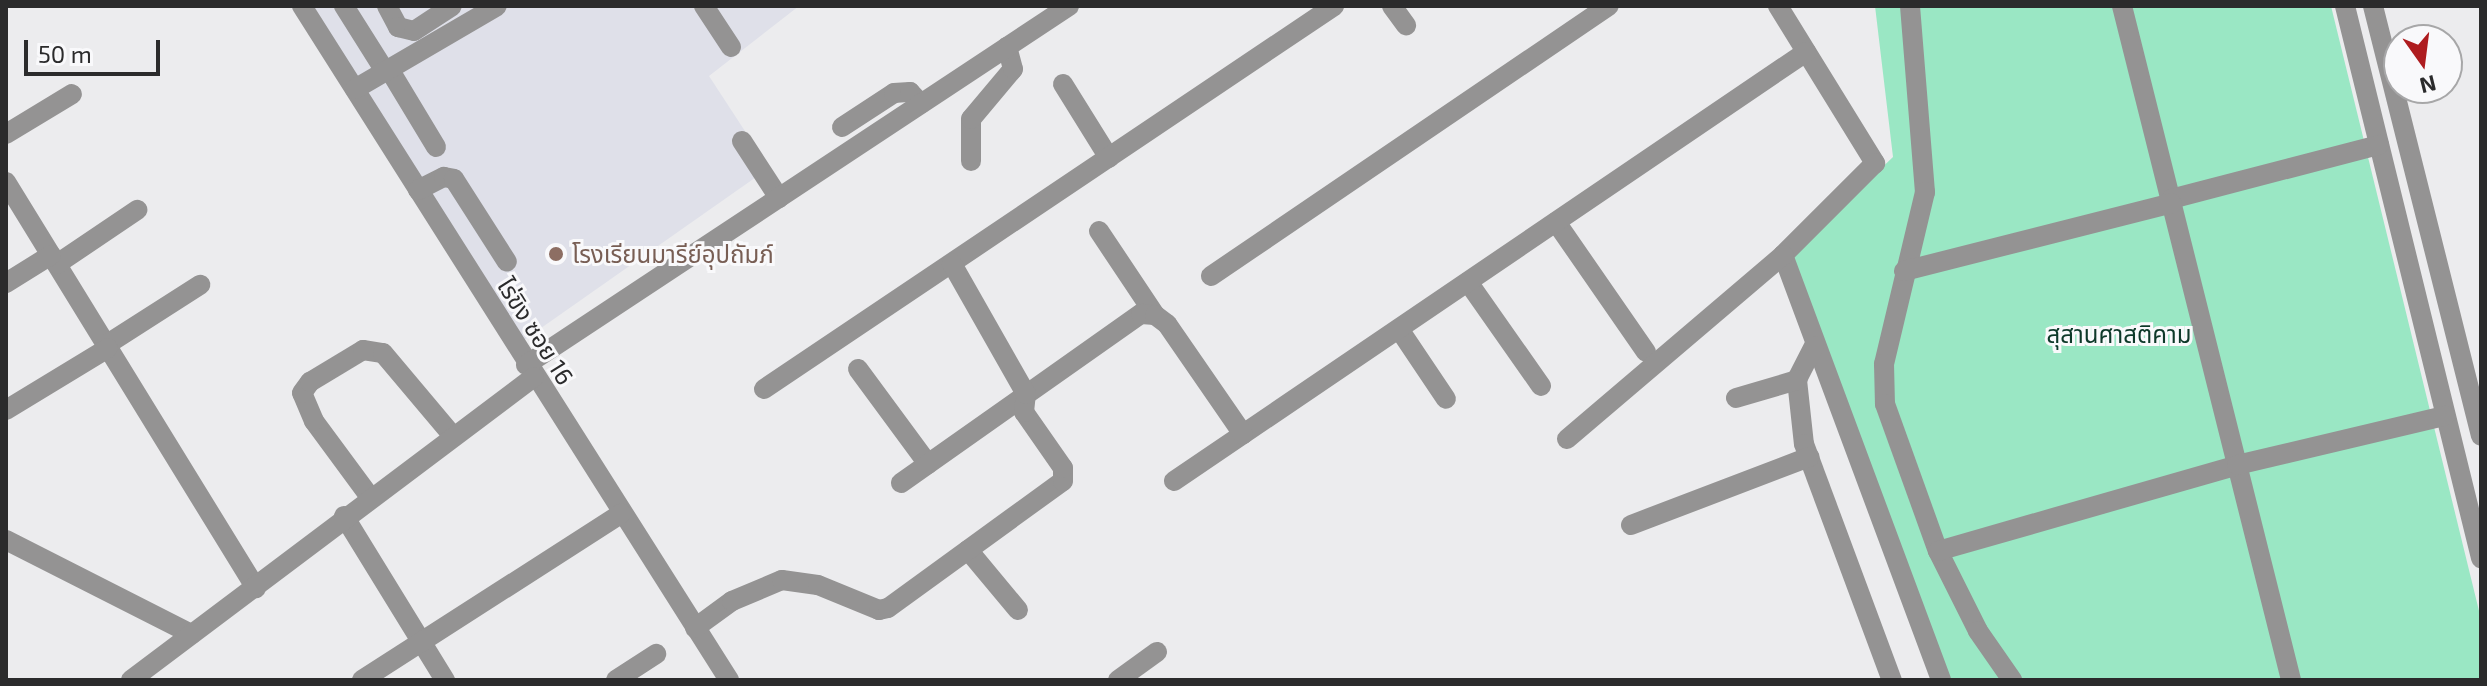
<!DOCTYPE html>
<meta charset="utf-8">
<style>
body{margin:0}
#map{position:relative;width:2487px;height:686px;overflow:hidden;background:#ececee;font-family:"Exo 2","Noto Sans Thai",sans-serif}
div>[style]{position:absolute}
.built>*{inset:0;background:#dfe0e9}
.green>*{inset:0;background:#9ae7c4}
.minor>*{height:20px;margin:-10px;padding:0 10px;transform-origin:10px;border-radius:10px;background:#949393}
.dots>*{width:22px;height:22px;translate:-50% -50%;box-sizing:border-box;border:4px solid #f9f9fb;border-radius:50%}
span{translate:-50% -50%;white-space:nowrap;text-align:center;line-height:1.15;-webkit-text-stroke:6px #f9f9fb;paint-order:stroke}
.education-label{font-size:24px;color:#785e54}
.left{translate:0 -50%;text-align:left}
.street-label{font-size:24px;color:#2b2b2c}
.park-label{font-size:24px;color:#0d3929}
.frame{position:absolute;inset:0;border:8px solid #2b2b2c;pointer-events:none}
.north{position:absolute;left:2383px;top:24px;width:80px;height:80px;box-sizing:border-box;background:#f9f9fb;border:2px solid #a7a7a8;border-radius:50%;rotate:166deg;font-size:22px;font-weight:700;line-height:32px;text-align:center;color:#2b2b2c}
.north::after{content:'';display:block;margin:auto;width:28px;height:36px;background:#ae1c1f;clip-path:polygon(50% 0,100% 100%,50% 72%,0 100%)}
.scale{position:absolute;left:24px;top:40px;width:136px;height:36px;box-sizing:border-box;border:4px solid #2b2b2c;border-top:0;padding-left:10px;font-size:24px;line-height:28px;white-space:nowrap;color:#2b2b2c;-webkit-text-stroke:6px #f9f9fb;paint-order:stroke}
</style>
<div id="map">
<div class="built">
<i style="clip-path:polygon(306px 6px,799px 6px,709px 76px,769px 168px,524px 340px)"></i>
</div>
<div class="green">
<i style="clip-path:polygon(1875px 6px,2331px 6px,2481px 619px,2481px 680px,1947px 680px,1791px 275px,1794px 252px,1893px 157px)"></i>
</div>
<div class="minor">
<i style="left:302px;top:6px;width:798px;rotate:57.64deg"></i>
<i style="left:344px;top:6px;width:77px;rotate:57.8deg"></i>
<i style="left:387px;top:6px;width:24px;rotate:62deg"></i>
<i style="left:398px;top:27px;width:16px;rotate:14deg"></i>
<i style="left:414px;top:31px;width:45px;rotate:-33.3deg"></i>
<i style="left:704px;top:6px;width:49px;rotate:56.6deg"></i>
<i style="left:1392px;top:6px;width:24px;rotate:54deg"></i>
<i style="left:1778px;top:6px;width:185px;rotate:58.3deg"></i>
<i style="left:1875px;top:163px;width:130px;rotate:135deg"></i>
<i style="left:1783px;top:255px;width:453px;rotate:69.6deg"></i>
<i style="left:1910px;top:6px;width:187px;rotate:85.4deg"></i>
<i style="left:1925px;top:192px;width:177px;rotate:103.4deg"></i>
<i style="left:1884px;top:364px;width:40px;rotate:88.6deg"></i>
<i style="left:1885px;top:404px;width:156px;rotate:70.2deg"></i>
<i style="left:1938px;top:551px;width:89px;rotate:63.4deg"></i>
<i style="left:1978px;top:631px;width:60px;rotate:55.2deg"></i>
<i style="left:2122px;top:6px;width:695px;rotate:75.92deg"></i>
<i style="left:2345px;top:6px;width:569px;rotate:76.16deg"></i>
<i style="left:2373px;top:6px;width:443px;rotate:75.9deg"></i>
<i style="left:389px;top:69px;width:91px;rotate:58.9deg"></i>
<i style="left:1063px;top:84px;width:87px;rotate:58.1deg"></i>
<i style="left:355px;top:89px;width:164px;rotate:-30.3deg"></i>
<i style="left:842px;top:127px;width:62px;rotate:-33.2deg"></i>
<i style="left:894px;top:93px;width:16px;rotate:-4deg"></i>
<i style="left:910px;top:92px;width:16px;rotate:47deg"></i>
<i style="left:6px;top:134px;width:77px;rotate:-31.2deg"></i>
<i style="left:742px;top:141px;width:68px;rotate:57deg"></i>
<i style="left:971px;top:161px;width:42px;rotate:-90deg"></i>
<i style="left:971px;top:119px;width:65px;rotate:-50deg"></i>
<i style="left:1013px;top:69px;width:23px;rotate:-105deg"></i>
<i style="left:6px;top:182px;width:477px;rotate:58.4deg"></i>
<i style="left:418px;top:190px;width:29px;rotate:-27deg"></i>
<i style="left:444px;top:177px;width:10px;rotate:11deg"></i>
<i style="left:454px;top:179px;width:98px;rotate:57.4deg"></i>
<i style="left:2171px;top:199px;width:215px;rotate:-14.6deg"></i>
<i style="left:1556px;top:222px;width:158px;rotate:55.3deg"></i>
<i style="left:1099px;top:231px;width:101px;rotate:56.3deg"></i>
<i style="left:57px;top:264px;width:97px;rotate:-34deg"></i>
<i style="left:1904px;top:271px;width:276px;rotate:-14.2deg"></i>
<i style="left:1211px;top:276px;width:481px;rotate:-34.2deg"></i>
<i style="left:1468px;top:282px;width:127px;rotate:54.9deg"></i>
<i style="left:6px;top:283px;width:53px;rotate:-31.9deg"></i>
<i style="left:1399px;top:329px;width:84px;rotate:56.1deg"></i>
<i style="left:106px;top:345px;width:112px;rotate:-32.6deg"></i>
<i style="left:1814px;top:346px;width:38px;rotate:117deg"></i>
<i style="left:1797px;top:380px;width:64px;rotate:83.8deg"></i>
<i style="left:1804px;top:444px;width:252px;rotate:69.6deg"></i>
<i style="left:526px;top:365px;width:651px;rotate:-33.47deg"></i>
<i style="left:858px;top:369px;width:118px;rotate:53.6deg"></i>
<i style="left:764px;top:389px;width:687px;rotate:-33.9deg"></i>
<i style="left:1736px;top:398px;width:64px;rotate:-16.4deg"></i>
<i style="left:6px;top:410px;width:119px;rotate:-31.3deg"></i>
<i style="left:1567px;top:439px;width:284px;rotate:-40.4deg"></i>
<i style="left:1174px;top:481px;width:764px;rotate:-34.17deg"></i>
<i style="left:901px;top:483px;width:294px;rotate:-35.2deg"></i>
<i style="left:1141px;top:314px;width:14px;rotate:4deg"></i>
<i style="left:1155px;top:315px;width:15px;rotate:37deg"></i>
<i style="left:1167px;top:324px;width:134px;rotate:55.4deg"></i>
<i style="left:370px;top:497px;width:94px;rotate:-126.4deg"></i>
<i style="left:314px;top:421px;width:30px;rotate:-113deg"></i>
<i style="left:302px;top:393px;width:14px;rotate:-54deg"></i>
<i style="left:310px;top:382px;width:62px;rotate:-31.1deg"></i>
<i style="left:363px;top:350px;width:20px;rotate:9deg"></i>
<i style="left:383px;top:353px;width:109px;rotate:49.9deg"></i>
<i style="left:344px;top:516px;width:193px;rotate:58.4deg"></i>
<i style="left:1631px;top:525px;width:191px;rotate:-20.9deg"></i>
<i style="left:6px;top:540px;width:208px;rotate:26.9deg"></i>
<i style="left:968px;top:550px;width:78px;rotate:50.2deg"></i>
<i style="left:1938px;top:551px;width:311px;rotate:-16deg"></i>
<i style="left:2237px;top:465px;width:214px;rotate:-13.3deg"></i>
<i style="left:695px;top:628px;width:46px;rotate:-36.1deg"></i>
<i style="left:732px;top:601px;width:54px;rotate:-22.8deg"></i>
<i style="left:782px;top:580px;width:36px;rotate:8deg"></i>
<i style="left:818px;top:585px;width:66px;rotate:22.3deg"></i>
<i style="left:879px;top:610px;width:9px;rotate:-13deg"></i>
<i style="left:888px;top:608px;width:216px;rotate:-36deg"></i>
<i style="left:1063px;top:481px;width:13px;rotate:-90deg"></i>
<i style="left:1063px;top:468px;width:68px;rotate:-124.9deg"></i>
<i style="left:1024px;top:412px;width:18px;rotate:-84deg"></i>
<i style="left:1026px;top:394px;width:150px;rotate:-119.6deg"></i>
<i style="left:131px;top:680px;width:504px;rotate:-36.94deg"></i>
<i style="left:362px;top:680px;width:308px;rotate:-32.7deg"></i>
<i style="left:616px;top:680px;width:48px;rotate:-33deg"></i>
<i style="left:1118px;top:680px;width:48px;rotate:-35.7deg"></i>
</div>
<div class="dots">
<i style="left:556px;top:254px;background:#8d6e63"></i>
</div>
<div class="education-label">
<span class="left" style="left:572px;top:254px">โรงเรียนมารีย์อุปถัมภ์</span>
</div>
<div class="street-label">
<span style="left:536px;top:331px;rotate:58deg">ไร่ขิง ซอย 16</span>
</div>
<div class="park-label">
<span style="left:2119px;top:334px">สุสานศาสติคาม</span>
</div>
<div class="frame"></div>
<div class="north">N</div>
<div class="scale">50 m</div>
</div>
